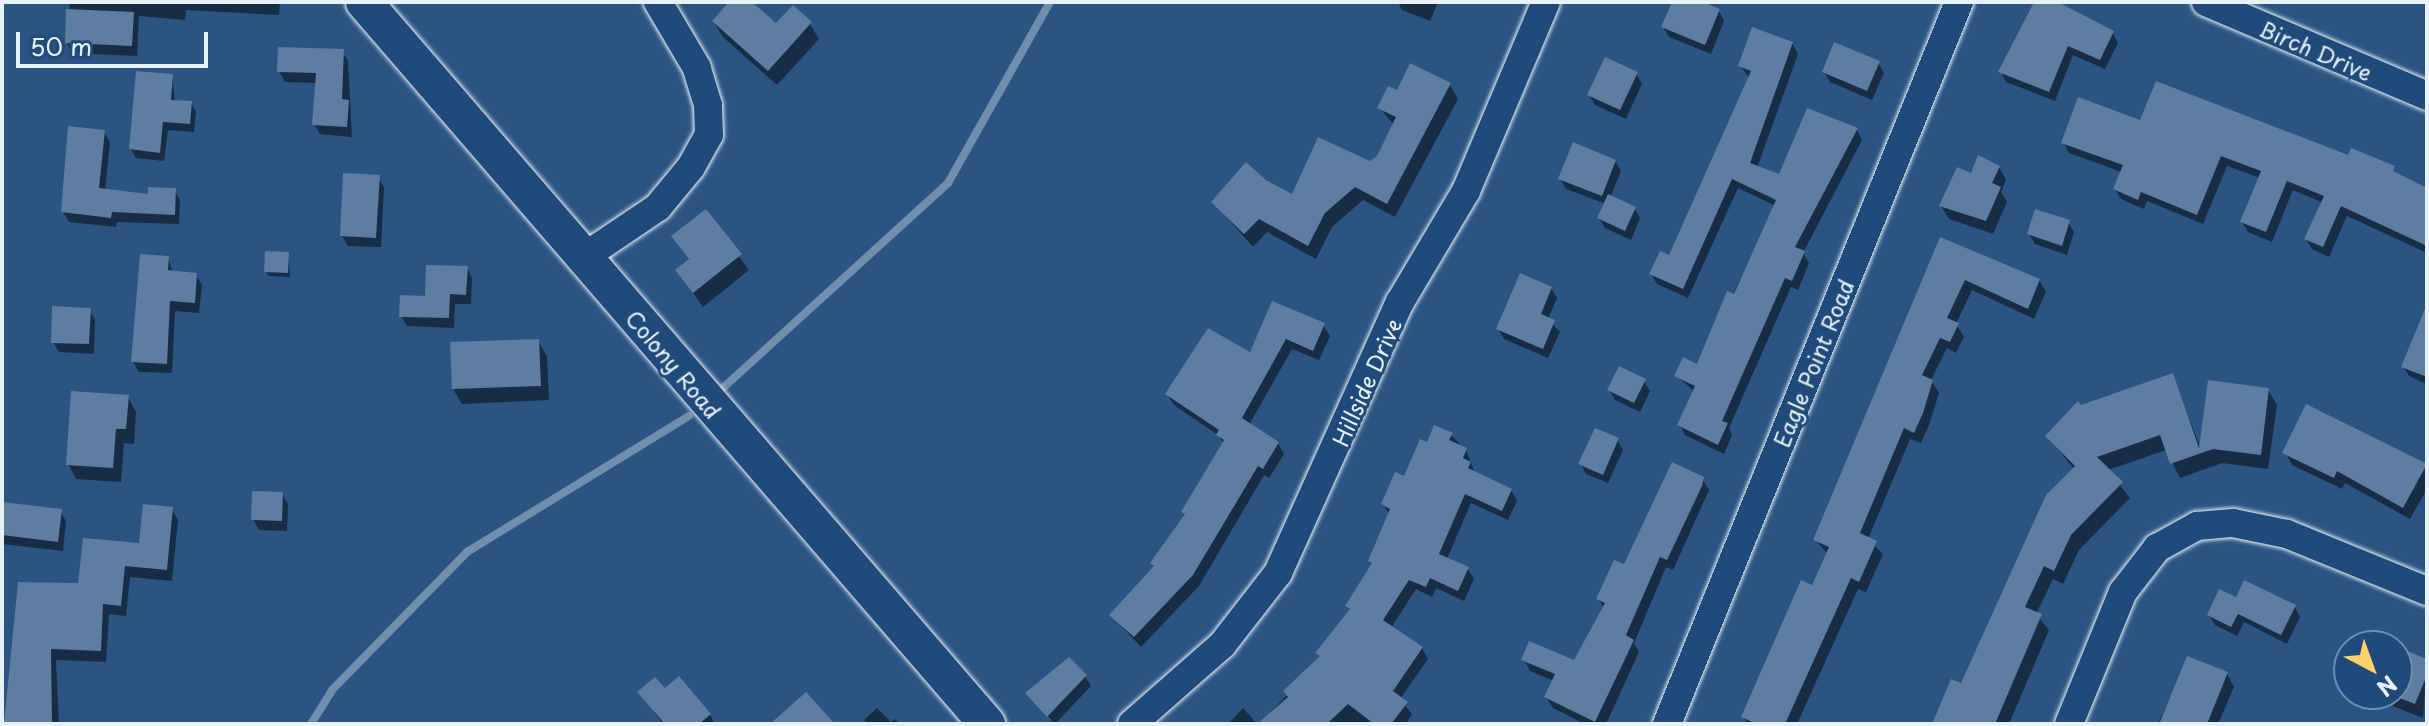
<!DOCTYPE html>
<style>
body{margin:0}
#map{position:relative;width:2429px;height:726px;overflow:hidden;background:#2b5482;font-family:"Playpen Sans",sans-serif}
div>[style]{position:absolute}
.shadow>*{inset:0;background:#0007}
.stream>*{height:8px;margin:-4px;padding:0 4px;transform-origin:4px;border-radius:4px;background:#708ead}
.building>*{inset:0;background:#5d7da1}
.roads{filter:drop-shadow(0 0 2px #e8f1f8) drop-shadow(0 0 2px #e8f1f8)}
.minor>*{height:28px;margin:-14px;padding:0 14px;transform-origin:14px;border-radius:14px;background:#1f4a7a}
.tertiary>*{height:36px;margin:-18px;padding:0 18px;transform-origin:18px;border-radius:18px;background:#1f4a7a}
span{translate:-50% -50%;white-space:nowrap;text-align:center;line-height:1.15;-webkit-text-stroke:6px #1f4a7a;paint-order:stroke}
.street-label{font-size:22px;color:#e8f1f8}
.frame{position:absolute;inset:0;border:4px solid #e8f1f8;pointer-events:none}
.north{position:absolute;left:2333px;top:630px;width:80px;height:80px;box-sizing:border-box;background:#1f4a7a;border:2px solid #6f8dac;border-radius:50%;rotate:139deg;font-size:22px;font-weight:700;line-height:32px;text-align:center;color:#e8f1f8}
.north::after{content:'';display:block;margin:auto;width:28px;height:36px;background:#ffd166;clip-path:polygon(50% 0,100% 100%,50% 72%,0 100%)}
.scale{position:absolute;left:16px;top:32px;width:192px;height:36px;box-sizing:border-box;border:4px solid #e8f1f8;border-top:0;padding-left:10px;font-size:24px;line-height:28px;white-space:nowrap;color:#e8f1f8;-webkit-text-stroke:6px #1f4a7a;paint-order:stroke}
</style>
<div id="map">
<div class="shadow">
<i style="clip-path:polygon(70px 2px,280px 2px,279px 15px,186px 10px,185px 20px,139px 16px,137px 56px,72px 53px,67px 43px)"></i>
<i style="clip-path:polygon(732px 2px,749px 2px,776px 26px,810px 24px,819px 39px,777px 85px,723px 37px,714px 22px)"></i>
<i style="clip-path:polygon(1398px 2px,1438px 2px,1430px 21px,1402px 10px)"></i>
<i style="clip-path:polygon(1674px 2px,1698px 2px,1719px 11px,1724px 21px,1711px 54px,1669px 37px,1663px 27px)"></i>
<i style="clip-path:polygon(2036px 2px,2052px 2px,2112px 32px,2118px 43px,2105px 69px,2073px 55px,2055px 101px,2006px 82px,2001px 72px)"></i>
<i style="clip-path:polygon(1792px 43px,1798px 54px,1757px 168px,1781px 177px,1857px 130px,1862px 140px,1803px 253px,1809px 263px,1798px 290px,1791px 287px,1729px 428px,1732px 435px,1724px 454px,1685px 435px,1680px 425px,1695px 392px,1677px 376px,1698px 367px,1776px 206px,1738px 188px,1688px 298px,1657px 284px,1651px 274px,1670px 258px,1750px 78px,1740px 66px)"></i>
<i style="clip-path:polygon(342px 51px,348px 61px,352px 137px,320px 134px,314px 124px,317px 83px,285px 82px,279px 71px)"></i>
<i style="clip-path:polygon(1878px 63px,1884px 73px,1872px 100px,1830px 82px,1824px 72px)"></i>
<i style="clip-path:polygon(1636px 74px,1642px 84px,1626px 119px,1595px 105px,1589px 95px)"></i>
<i style="clip-path:polygon(172px 76px,175px 102px,191px 103px,196px 112px,194px 132px,168px 130px,164px 161px,136px 158px,131px 149px)"></i>
<i style="clip-path:polygon(1450px 85px,1458px 99px,1395px 217px,1363px 200px,1332px 227px,1316px 259px,1267px 232px,1253px 247px,1214px 203px,1265px 182px,1293px 197px,1370px 163px,1379px 158px,1394px 125px,1380px 108px,1398px 93px)"></i>
<i style="clip-path:polygon(2142px 123px,2427px 189px,2427px 253px,2347px 216px,2329px 257px,2312px 249px,2306px 239px,2323px 203px,2293px 190px,2272px 242px,2248px 232px,2242px 222px,2260px 178px,2227px 166px,2203px 224px,2147px 201px,2144px 209px,2121px 199px,2115px 189px,2122px 172px,2069px 153px,2063px 142px)"></i>
<i style="clip-path:polygon(104px 132px,110px 142px,105px 191px,150px 196px,174px 190px,180px 200px,179px 224px,117px 222px,116px 227px,69px 222px,63px 212px)"></i>
<i style="clip-path:polygon(1615px 161px,1621px 171px,1610px 198px,1634px 208px,1640px 218px,1631px 240px,1605px 228px,1599px 218px,1606px 204px,1566px 189px,1560px 179px)"></i>
<i style="clip-path:polygon(1999px 167px,2006px 180px,2001px 192px,2007px 202px,1993px 234px,1949px 219px,1941px 206px,1972px 175px)"></i>
<i style="clip-path:polygon(378px 177px,384px 187px,381px 247px,348px 246px,342px 236px)"></i>
<i style="clip-path:polygon(706px 212px,749px 270px,703px 307px,678px 271px,690px 261px,674px 237px)"></i>
<i style="clip-path:polygon(2068px 222px,2074px 232px,2067px 255px,2035px 244px,2029px 234px)"></i>
<i style="clip-path:polygon(1941px 240px,2039px 280px,2046px 292px,2034px 319px,1972px 290px,1956px 324px,1964px 337px,1956px 353px,1947px 348px,1931px 380px,1939px 393px,1929px 425px,1921px 443px,1910px 439px,1868px 539px,1883px 554px,1866px 592px,1858px 589px,1798px 722px,1803px 724px,1748px 724px,1743px 717px,1828px 554px,1815px 540px)"></i>
<i style="clip-path:polygon(288px 254px,290px 277px,269px 276px,266px 272px)"></i>
<i style="clip-path:polygon(168px 258px,173px 273px,196px 275px,202px 285px,199px 313px,175px 311px,172px 373px,139px 372px,133px 362px)"></i>
<i style="clip-path:polygon(467px 268px,472px 278px,471px 304px,455px 304px,454px 328px,407px 326px,401px 316px)"></i>
<i style="clip-path:polygon(1551px 288px,1557px 298px,1548px 319px,1560px 332px,1548px 358px,1504px 339px,1498px 329px)"></i>
<i style="clip-path:polygon(1273px 303px,1323px 325px,1330px 336px,1319px 360px,1292px 349px,1249px 425px,1278px 443px,1284px 454px,1269px 478px,1264px 475px,1199px 586px,1141px 647px,1112px 616px,1155px 568px,1152px 563px,1186px 516px,1183px 512px,1224px 444px,1218px 435px,1174px 405px,1167px 394px,1251px 355px)"></i>
<i style="clip-path:polygon(89px 309px,95px 320px,94px 354px,59px 352px,53px 342px)"></i>
<i style="clip-path:polygon(538px 341px,547px 356px,549px 400px,462px 404px,453px 389px)"></i>
<i style="clip-path:polygon(2427px 346px,2427px 384px,2409px 376px,2403px 366px)"></i>
<i style="clip-path:polygon(2172px 375px,2201px 449px,2268px 390px,2277px 405px,2268px 469px,2222px 463px,2180px 478px,2166px 450px,2108px 470px,2130px 498px,2079px 550px,2063px 584px,2053px 579px,2036px 614px,2049px 630px,2009px 724px,1934px 724px,1962px 686px,2074px 469px,2047px 436px,2081px 407px)"></i>
<i style="clip-path:polygon(1644px 381px,1650px 391px,1640px 412px,1615px 400px,1609px 390px)"></i>
<i style="clip-path:polygon(128px 397px,136px 412px,134px 444px,124px 443px,121px 482px,76px 479px,68px 464px)"></i>
<i style="clip-path:polygon(1451px 435px,1466px 450px,1475px 473px,1511px 490px,1517px 501px,1508px 520px,1471px 503px,1447px 559px,1467px 568px,1474px 579px,1464px 601px,1436px 588px,1432px 597px,1416px 589px,1391px 628px,1422px 648px,1428px 659px,1400px 699px,1412px 714px,1406px 724px,1260px 724px,1321px 658px,1318px 653px,1351px 611px,1347px 606px,1373px 566px,1370px 561px,1390px 516px,1383px 504px,1428px 445px)"></i>
<i style="clip-path:polygon(1617px 440px,1623px 450px,1608px 483px,1586px 474px,1580px 463px)"></i>
<i style="clip-path:polygon(2285px 452px,2426px 466px,2427px 489px,2410px 519px,2345px 483px,2342px 489px,2292px 465px)"></i>
<i style="clip-path:polygon(1702px 479px,1709px 490px,1673px 570px,1666px 567px,1634px 643px,1639px 652px,1606px 724px,1585px 724px,1553px 708px,1546px 697px,1554px 681px,1530px 671px,1524px 660px,1575px 662px,1604px 609px,1599px 599px)"></i>
<i style="clip-path:polygon(282px 494px,288px 504px,287px 531px,259px 530px,253px 519px)"></i>
<i style="clip-path:polygon(2px 504px,60px 511px,66px 521px,63px 551px,2px 544px)"></i>
<i style="clip-path:polygon(171px 508px,178px 520px,172px 581px,130px 577px,126px 616px,109px 614px,106px 662px,56px 660px,59px 724px,6px 724px,80px 585px,141px 546px)"></i>
<i style="clip-path:polygon(2237px 600px,2295px 607px,2300px 617px,2287px 644px,2244px 622px,2237px 636px,2215px 625px,2209px 615px)"></i>
<i style="clip-path:polygon(2366px 636px,2390px 646px,2363px 646px)"></i>
<i style="clip-path:polygon(2397px 649px,2427px 661px,2423px 718px,2362px 694px,2397px 694px)"></i>
<i style="clip-path:polygon(2188px 658px,2227px 674px,2234px 687px,2218px 724px,2158px 724px)"></i>
<i style="clip-path:polygon(1085px 676px,1091px 686px,1055px 724px,1028px 694px)"></i>
<i style="clip-path:polygon(665px 691px,710px 715px,715px 724px,663px 724px,640px 692px)"></i>
<i style="clip-path:polygon(877px 708px,891px 722px,895px 719px,900px 724px,867px 724px,864px 720px)"></i>
<i style="clip-path:polygon(1243px 708px,1257px 724px,1228px 724px)"></i>
</div>
<div class="stream">
<i style="left:724px;top:387px;width:303px;rotate:-42.3deg"></i>
<i style="left:948px;top:183px;width:208px;rotate:-60.6deg"></i>
<i style="left:311px;top:724px;width:40px;rotate:-58deg"></i>
<i style="left:332px;top:690px;width:193px;rotate:-45.6deg"></i>
<i style="left:467px;top:552px;width:260px;rotate:-31.5deg"></i>
</div>
<div class="building">
<i style="clip-path:polygon(729px 2px,752px 2px,776px 23px,793px 5px,812px 22px,768px 71px,712px 21px)"></i>
<i style="clip-path:polygon(1672px 2px,1703px 2px,1720px 9px,1705px 45px,1661px 27px)"></i>
<i style="clip-path:polygon(2034px 2px,2058px 2px,2114px 31px,2100px 60px,2068px 46px,2049px 92px,1998px 72px)"></i>
<i style="clip-path:polygon(66px 9px,134px 12px,132px 46px,65px 43px)"></i>
<i style="clip-path:polygon(1752px 27px,1793px 42px,1750px 163px,1779px 174px,1807px 108px,1858px 128px,1795px 247px,1805px 251px,1792px 281px,1785px 278px,1722px 421px,1728px 423px,1718px 445px,1677px 425px,1695px 386px,1674px 376px,1683px 357px,1697px 364px,1727px 291px,1734px 294px,1776px 200px,1732px 179px,1683px 289px,1649px 274px,1660px 251px,1669px 255px,1751px 71px,1738px 66px)"></i>
<i style="clip-path:polygon(1834px 42px,1880px 61px,1867px 91px,1822px 72px)"></i>
<i style="clip-path:polygon(278px 47px,344px 49px,342px 99px,349px 100px,347px 127px,312px 125px,316px 73px,277px 72px)"></i>
<i style="clip-path:polygon(1605px 57px,1638px 72px,1620px 110px,1587px 95px)"></i>
<i style="clip-path:polygon(1410px 63px,1451px 83px,1387px 204px,1355px 187px,1325px 213px,1308px 246px,1259px 219px,1244px 234px,1211px 202px,1246px 162px,1266px 180px,1292px 194px,1318px 137px,1370px 161px,1377px 156px,1396px 117px,1377px 108px,1388px 86px,1397px 90px)"></i>
<i style="clip-path:polygon(136px 71px,173px 74px,171px 100px,192px 101px,190px 124px,163px 122px,160px 153px,129px 149px)"></i>
<i style="clip-path:polygon(2156px 81px,2348px 155px,2351px 148px,2395px 166px,2393px 171px,2427px 188px,2427px 246px,2341px 206px,2323px 247px,2304px 239px,2324px 196px,2287px 181px,2266px 232px,2240px 222px,2261px 171px,2221px 156px,2197px 215px,2141px 192px,2138px 200px,2113px 189px,2123px 165px,2061px 143px,2078px 97px,2140px 120px)"></i>
<i style="clip-path:polygon(68px 126px,105px 130px,99px 188px,148px 194px,148px 187px,176px 188px,175px 215px,112px 212px,111px 218px,61px 212px)"></i>
<i style="clip-path:polygon(1573px 142px,1616px 160px,1602px 196px,1558px 179px)"></i>
<i style="clip-path:polygon(1978px 155px,2000px 166px,1992px 183px,2001px 187px,1986px 221px,1939px 206px,1957px 167px,1971px 173px)"></i>
<i style="clip-path:polygon(343px 173px,380px 175px,376px 238px,340px 236px)"></i>
<i style="clip-path:polygon(1608px 194px,1636px 207px,1625px 231px,1597px 218px)"></i>
<i style="clip-path:polygon(706px 209px,742px 254px,693px 293px,675px 270px,689px 259px,671px 236px)"></i>
<i style="clip-path:polygon(2035px 209px,2070px 220px,2062px 246px,2027px 234px)"></i>
<i style="clip-path:polygon(1940px 237px,2040px 279px,2028px 309px,1965px 280px,1947px 318px,1959px 323px,1950px 342px,1940px 338px,1922px 375px,1933px 380px,1923px 413px,1914px 433px,1904px 428px,1860px 533px,1877px 541px,1859px 582px,1851px 578px,1785px 724px,1757px 724px,1741px 717px,1801px 580px,1812px 585px,1829px 547px,1813px 540px)"></i>
<i style="clip-path:polygon(265px 251px,289px 252px,288px 273px,264px 272px)"></i>
<i style="clip-path:polygon(140px 254px,169px 256px,168px 270px,197px 273px,195px 303px,170px 301px,167px 364px,131px 362px)"></i>
<i style="clip-path:polygon(426px 265px,468px 266px,466px 295px,450px 294px,449px 318px,399px 317px,400px 295px,425px 296px)"></i>
<i style="clip-path:polygon(1520px 273px,1552px 287px,1541px 314px,1555px 320px,1543px 349px,1496px 329px)"></i>
<i style="clip-path:polygon(1272px 301px,1325px 323px,1313px 351px,1286px 339px,1242px 418px,1279px 442px,1263px 469px,1258px 466px,1193px 575px,1134px 637px,1109px 615px,1154px 566px,1150px 563px,1185px 514px,1181px 512px,1224px 440px,1216px 435px,1219px 430px,1165px 394px,1208px 328px,1250px 352px)"></i>
<i style="clip-path:polygon(2427px 304px,2427px 377px,2401px 367px)"></i>
<i style="clip-path:polygon(52px 306px,91px 308px,89px 344px,51px 343px)"></i>
<i style="clip-path:polygon(539px 339px,541px 386px,452px 389px,450px 342px)"></i>
<i style="clip-path:polygon(1619px 366px,1646px 379px,1634px 403px,1607px 390px)"></i>
<i style="clip-path:polygon(2173px 373px,2199px 448px,2208px 380px,2269px 388px,2261px 455px,2213px 449px,2170px 464px,2160px 435px,2097px 457px,2123px 482px,2071px 535px,2054px 571px,2044px 566px,2025px 607px,2042px 614px,1995px 724px,1932px 724px,1951px 679px,1961px 683px,2046px 495px,2075px 466px,2045px 436px,2078px 401px,2081px 405px)"></i>
<i style="clip-path:polygon(71px 391px,129px 395px,126px 429px,116px 429px,113px 468px,66px 465px)"></i>
<i style="clip-path:polygon(2306px 404px,2427px 464px,2403px 508px,2337px 471px,2334px 478px,2282px 453px)"></i>
<i style="clip-path:polygon(1434px 425px,1453px 433px,1449px 440px,1467px 448px,1463px 458px,1471px 462px,1468px 468px,1512px 489px,1502px 511px,1465px 494px,1439px 554px,1469px 567px,1458px 591px,1430px 578px,1426px 587px,1409px 580px,1383px 620px,1423px 647px,1393px 691px,1408px 702px,1391px 724px,1374px 724px,1348px 704px,1327px 724px,1257px 724px,1288px 697px,1283px 691px,1320px 656px,1315px 653px,1350px 609px,1345px 606px,1372px 563px,1368px 561px,1390px 509px,1381px 504px,1395px 472px,1404px 476px,1420px 439px,1427px 442px)"></i>
<i style="clip-path:polygon(1595px 428px,1619px 438px,1603px 475px,1578px 464px)"></i>
<i style="clip-path:polygon(1672px 462px,1704px 477px,1702px 486px,1667px 560px,1660px 557px,1626px 635px,1634px 640px,1595px 722px,1544px 697px,1555px 674px,1521px 660px,1529px 641px,1574px 660px,1605px 603px,1596px 599px,1614px 560px,1624px 564px)"></i>
<i style="clip-path:polygon(252px 491px,283px 492px,282px 521px,251px 520px)"></i>
<i style="clip-path:polygon(2px 502px,62px 509px,58px 542px,2px 535px)"></i>
<i style="clip-path:polygon(143px 504px,173px 507px,167px 570px,125px 566px,121px 606px,103px 604px,101px 651px,51px 649px,52px 724px,4px 724px,18px 582px,78px 583px,83px 538px,139px 543px)"></i>
<i style="clip-path:polygon(2244px 580px,2296px 605px,2281px 635px,2238px 614px,2231px 627px,2207px 615px,2219px 589px,2236px 597px)"></i>
<i style="clip-path:polygon(2397px 647px,2427px 659px,2427px 675px,2415px 704px,2397px 697px)"></i>
<i style="clip-path:polygon(2187px 656px,2228px 672px,2207px 724px,2159px 724px)"></i>
<i style="clip-path:polygon(1069px 657px,1087px 675px,1047px 717px,1025px 693px)"></i>
<i style="clip-path:polygon(679px 676px,711px 714px,699px 724px,665px 724px,637px 692px,655px 677px,665px 688px)"></i>
<i style="clip-path:polygon(806px 692px,835px 724px,770px 724px)"></i>
</div>
<div class="roads">
<div class="minor">
<i style="left:2206px;top:2px;width:240px;rotate:23deg"></i>
<i style="left:584px;top:257px;width:89px;rotate:-34deg"></i>
<i style="left:658px;top:207px;width:52px;rotate:-50.5deg"></i>
<i style="left:691px;top:167px;width:37px;rotate:-61deg"></i>
<i style="left:709px;top:135px;width:30px;rotate:-92deg"></i>
<i style="left:708px;top:105px;width:39px;rotate:-107deg"></i>
<i style="left:697px;top:68px;width:77px;rotate:-120.6deg"></i>
<i style="left:1132px;top:724px;width:120px;rotate:-41.3deg"></i>
<i style="left:1222px;top:645px;width:91px;rotate:-52.1deg"></i>
<i style="left:1278px;top:573px;width:297px;rotate:-65.8deg"></i>
<i style="left:1400px;top:302px;width:129px;rotate:-59.3deg"></i>
<i style="left:1466px;top:191px;width:205px;rotate:-67.1deg"></i>
<i style="left:1667px;top:724px;width:779px;rotate:-67.98deg"></i>
<i style="left:2069px;top:724px;width:143px;rotate:-67.8deg"></i>
<i style="left:2123px;top:592px;width:56px;rotate:-52.3deg"></i>
<i style="left:2157px;top:548px;width:46px;rotate:-28.8deg"></i>
<i style="left:2197px;top:526px;width:36px;rotate:-5deg"></i>
<i style="left:2233px;top:523px;width:55px;rotate:11.5deg"></i>
<i style="left:2287px;top:534px;width:151px;rotate:22.2deg"></i>
</div>
<div class="tertiary">
<i style="left:364px;top:2px;width:954px;rotate:49.21deg"></i>
</div>
</div>
<div class="street-label">
<span style="left:2316px;top:50px;rotate:23deg">Birch Drive</span>
<span style="left:1813px;top:363px;rotate:-68deg">Eagle Point Road</span>
<span style="left:674px;top:364px;rotate:50deg">Colony Road</span>
<span style="left:1366px;top:382px;rotate:-66deg">Hillside Drive</span>
</div>
<div class="frame"></div>
<div class="north">N</div>
<div class="scale">50 m</div>
</div>
